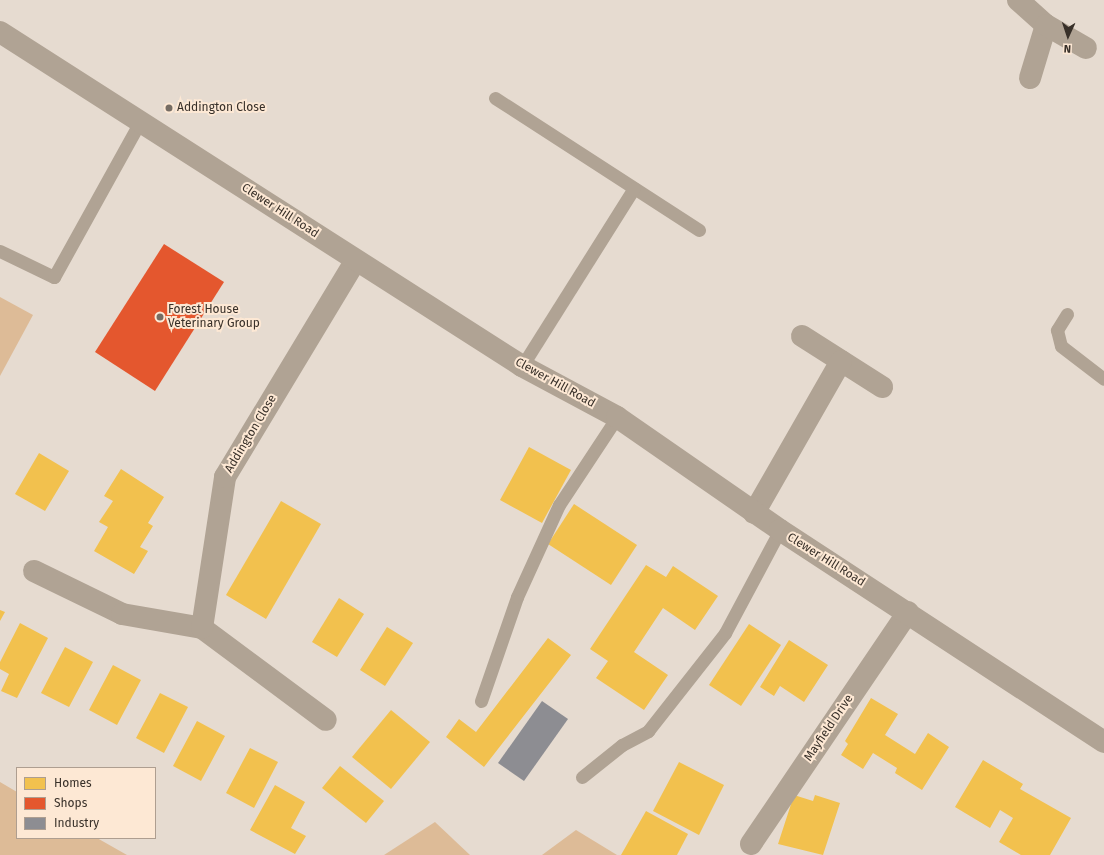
<!DOCTYPE html>
<style>
body{margin:0}
#map{position:relative;width:1104px;height:855px;overflow:hidden;background:#e6dbd0;font-family:"Fira Sans",sans-serif}
div>[style]{position:absolute}
.green>*{inset:0;background:#ddbb97}
.homes>*{inset:0;background:#f2c14e}
.shops>*{inset:0;background:#e4572e}
.industry>*{inset:0;background:#8d8d92}
.service>*{height:13px;margin:-6.5px;padding:0 6.5px;transform-origin:6.5px;border-radius:6.5px;background:#b0a394}
.minor>*{height:22px;margin:-11px;padding:0 11px;transform-origin:11px;border-radius:11px;background:#b0a394}
.tertiary>*{height:22px;margin:-11px;padding:0 11px;transform-origin:11px;border-radius:11px;background:#b0a394}
.dots>*{width:11px;height:11px;translate:-50% -50%;box-sizing:border-box;border:2px solid #fde8d4;border-radius:50%}
span{translate:-50% -50%;white-space:nowrap;text-align:center;line-height:1.15;-webkit-text-stroke:4px #fde8d4;paint-order:stroke}
.poi-label{font-size:12px;color:#383029}
.left{translate:0 -50%;text-align:left}
.street-label{font-size:12px;color:#383029}
.legend{position:absolute;left:16px;top:767px;width:140px;height:72px;box-sizing:border-box;background:#fde8d4;border:1px solid #ae9e90;margin:0;padding:5px 7px;list-style:none;font-size:12px;color:#383029}
.legend li{display:flex;align-items:center;gap:8px;height:20px}
.legend b{width:20px;border:1px solid #ae9e90}
.north{position:absolute;left:1048px;top:16px;width:40px;height:40px;-webkit-text-stroke:3px #fde8d4;paint-order:stroke;rotate:183deg;font-size:11px;font-weight:700;line-height:16px;text-align:center;color:#383029}
.north::after{content:'';display:block;margin:auto;width:14px;height:18px;background:#383029;clip-path:polygon(50% 0,100% 100%,50% 72%,0 100%)}
</style>
<div id="map">
<div class="green">
<i style="clip-path:polygon(0 297px,33px 315px,0 376px)"></i>
<i style="clip-path:polygon(0 782px,17px 792px,17px 838px,97px 838px,127px 855px,0 855px)"></i>
<i style="clip-path:polygon(435px 822px,470px 855px,384px 855px)"></i>
<i style="clip-path:polygon(576px 830px,617px 855px,542px 855px)"></i>
</div>
<div class="homes">
<i style="clip-path:polygon(529px 447px,571px 470px,542px 523px,500px 500px)"></i>
<i style="clip-path:polygon(39px 453px,69px 471px,45px 511px,15px 494px)"></i>
<i style="clip-path:polygon(121px 469px,164px 497px,148px 523px,153px 526px,140px 547px,148px 551px,134px 574px,94px 551px,108px 527px,99px 522px,113px 501px,104px 496px)"></i>
<i style="clip-path:polygon(281px 501px,321px 524px,266px 619px,226px 595px)"></i>
<i style="clip-path:polygon(574px 504px,637px 545px,611px 585px,548px 544px)"></i>
<i style="clip-path:polygon(646px 565px,666px 577px,673px 566px,718px 596px,695px 630px,663px 608px,634px 652px,668px 675px,644px 710px,596px 678px,608px 661px,590px 649px)"></i>
<i style="clip-path:polygon(339px 598px,364px 614px,337px 657px,312px 642px)"></i>
<i style="clip-path:polygon(0 610px,5px 612px,0 621px)"></i>
<i style="clip-path:polygon(20px 623px,48px 638px,17px 698px,1px 691px,9px 674px,0 669px,0 662px)"></i>
<i style="clip-path:polygon(749px 624px,781px 645px,741px 706px,709px 685px)"></i>
<i style="clip-path:polygon(387px 627px,413px 643px,385px 686px,360px 670px)"></i>
<i style="clip-path:polygon(548px 638px,571px 655px,484px 767px,446px 737px,459px 719px,476px 732px)"></i>
<i style="clip-path:polygon(789px 640px,828px 665px,804px 702px,780px 686px,774px 696px,760px 687px)"></i>
<i style="clip-path:polygon(65px 647px,93px 662px,69px 707px,41px 693px)"></i>
<i style="clip-path:polygon(113px 665px,141px 680px,117px 725px,89px 710px)"></i>
<i style="clip-path:polygon(160px 693px,188px 707px,164px 753px,136px 738px)"></i>
<i style="clip-path:polygon(871px 698px,898px 714px,885px 735px,915px 754px,928px 733px,949px 747px,922px 790px,895px 773px,897px 768px,873px 753px,863px 769px,841px 755px,848px 744px,845px 741px)"></i>
<i style="clip-path:polygon(391px 710px,430px 742px,391px 789px,352px 757px)"></i>
<i style="clip-path:polygon(197px 721px,225px 736px,201px 781px,173px 766px)"></i>
<i style="clip-path:polygon(250px 748px,278px 762px,254px 808px,226px 793px)"></i>
<i style="clip-path:polygon(983px 760px,1023px 784px,1020px 789px,1071px 818px,1050px 855px,1021px 855px,999px 842px,1013px 818px,1000px 810px,990px 828px,955px 807px)"></i>
<i style="clip-path:polygon(679px 762px,724px 785px,699px 835px,653px 811px)"></i>
<i style="clip-path:polygon(340px 766px,384px 801px,366px 823px,322px 788px)"></i>
<i style="clip-path:polygon(275px 785px,305px 802px,291px 828px,306px 836px,295px 854px,250px 830px)"></i>
<i style="clip-path:polygon(794px 795px,813px 801px,815px 795px,840px 803px,823px 855px,778px 844px)"></i>
<i style="clip-path:polygon(646px 811px,688px 834px,677px 855px,621px 855px)"></i>
</div>
<div class="shops">
<i style="clip-path:polygon(164px 244px,224px 282px,155px 391px,95px 352px)"></i>
</div>
<div class="industry">
<i style="clip-path:polygon(542px 701px,568px 719px,524px 781px,498px 763px)"></i>
</div>
<div class="service">
<i style="left:495px;top:98px;width:243px;rotate:32.9deg"></i>
<i style="left:0;top:251px;width:60px;rotate:25.7deg"></i>
<i style="left:54px;top:277px;width:177px;rotate:-61deg"></i>
<i style="left:1067px;top:314px;width:19px;rotate:122deg"></i>
<i style="left:1057px;top:330px;width:16px;rotate:76deg"></i>
<i style="left:1061px;top:346px;width:54px;rotate:37.5deg"></i>
<i style="left:522px;top:366px;width:210px;rotate:-57.8deg"></i>
<i style="left:481px;top:701px;width:110px;rotate:-70.9deg"></i>
<i style="left:517px;top:597px;width:101px;rotate:-65.5deg"></i>
<i style="left:559px;top:505px;width:105px;rotate:-56.6deg"></i>
<i style="left:582px;top:777px;width:51px;rotate:-38.7deg"></i>
<i style="left:622px;top:745px;width:30px;rotate:-28deg"></i>
<i style="left:648px;top:731px;width:125px;rotate:-51.8deg"></i>
<i style="left:725px;top:633px;width:117px;rotate:-61.9deg"></i>
</div>
<div class="minor">
<i style="left:1018px;top:0;width:38px;rotate:42deg"></i>
<i style="left:1030px;top:78px;width:55px;rotate:-73.2deg"></i>
<i style="left:1046px;top:25px;width:46px;rotate:29.9deg"></i>
<i style="left:802px;top:336px;width:95px;rotate:32.5deg"></i>
<i style="left:754px;top:513px;width:175px;rotate:-60.2deg"></i>
<i style="left:34px;top:571px;width:98px;rotate:26deg"></i>
<i style="left:122px;top:614px;width:81px;rotate:9.9deg"></i>
<i style="left:202px;top:628px;width:154px;rotate:36.6deg"></i>
<i style="left:202px;top:628px;width:153px;rotate:-81.3deg"></i>
<i style="left:225px;top:477px;width:253px;rotate:-58.9deg"></i>
<i style="left:751px;top:844px;width:280px;rotate:-55.9deg"></i>
</div>
<div class="tertiary">
<i style="left:0;top:32px;width:620px;rotate:32.61deg"></i>
<i style="left:522px;top:366px;width:108px;rotate:28.2deg"></i>
<i style="left:617px;top:417px;width:198px;rotate:34.7deg"></i>
<i style="left:780px;top:530px;width:387px;rotate:33.2deg"></i>
</div>
<div class="dots">
<i style="left:169px;top:108px;background:#756c63"></i>
<i style="left:160px;top:317px;background:#756c63"></i>
</div>
<div class="poi-label">
<span class="left" style="left:177px;top:108px">Addington Close</span>
<span class="left" style="left:168px;top:317px">Forest House<br>Veterinary Group</span>
</div>
<div class="street-label">
<span style="left:280px;top:211px;rotate:33deg">Clewer Hill Road</span>
<span style="left:555px;top:383px;rotate:29deg">Clewer Hill Road</span>
<span style="left:251px;top:434px;rotate:-59deg">Addington Close</span>
<span style="left:826px;top:560px;rotate:32deg">Clewer Hill Road</span>
<span style="left:829px;top:728px;rotate:-56deg">Mayfield Drive</span>
</div>
<ul class="legend">
<li><b style="height:11px;background:#f2c14e"></b>Homes</li>
<li><b style="height:11px;background:#e4572e"></b>Shops</li>
<li><b style="height:11px;background:#8d8d92"></b>Industry</li>
</ul>
<div class="north">N</div>
</div>
